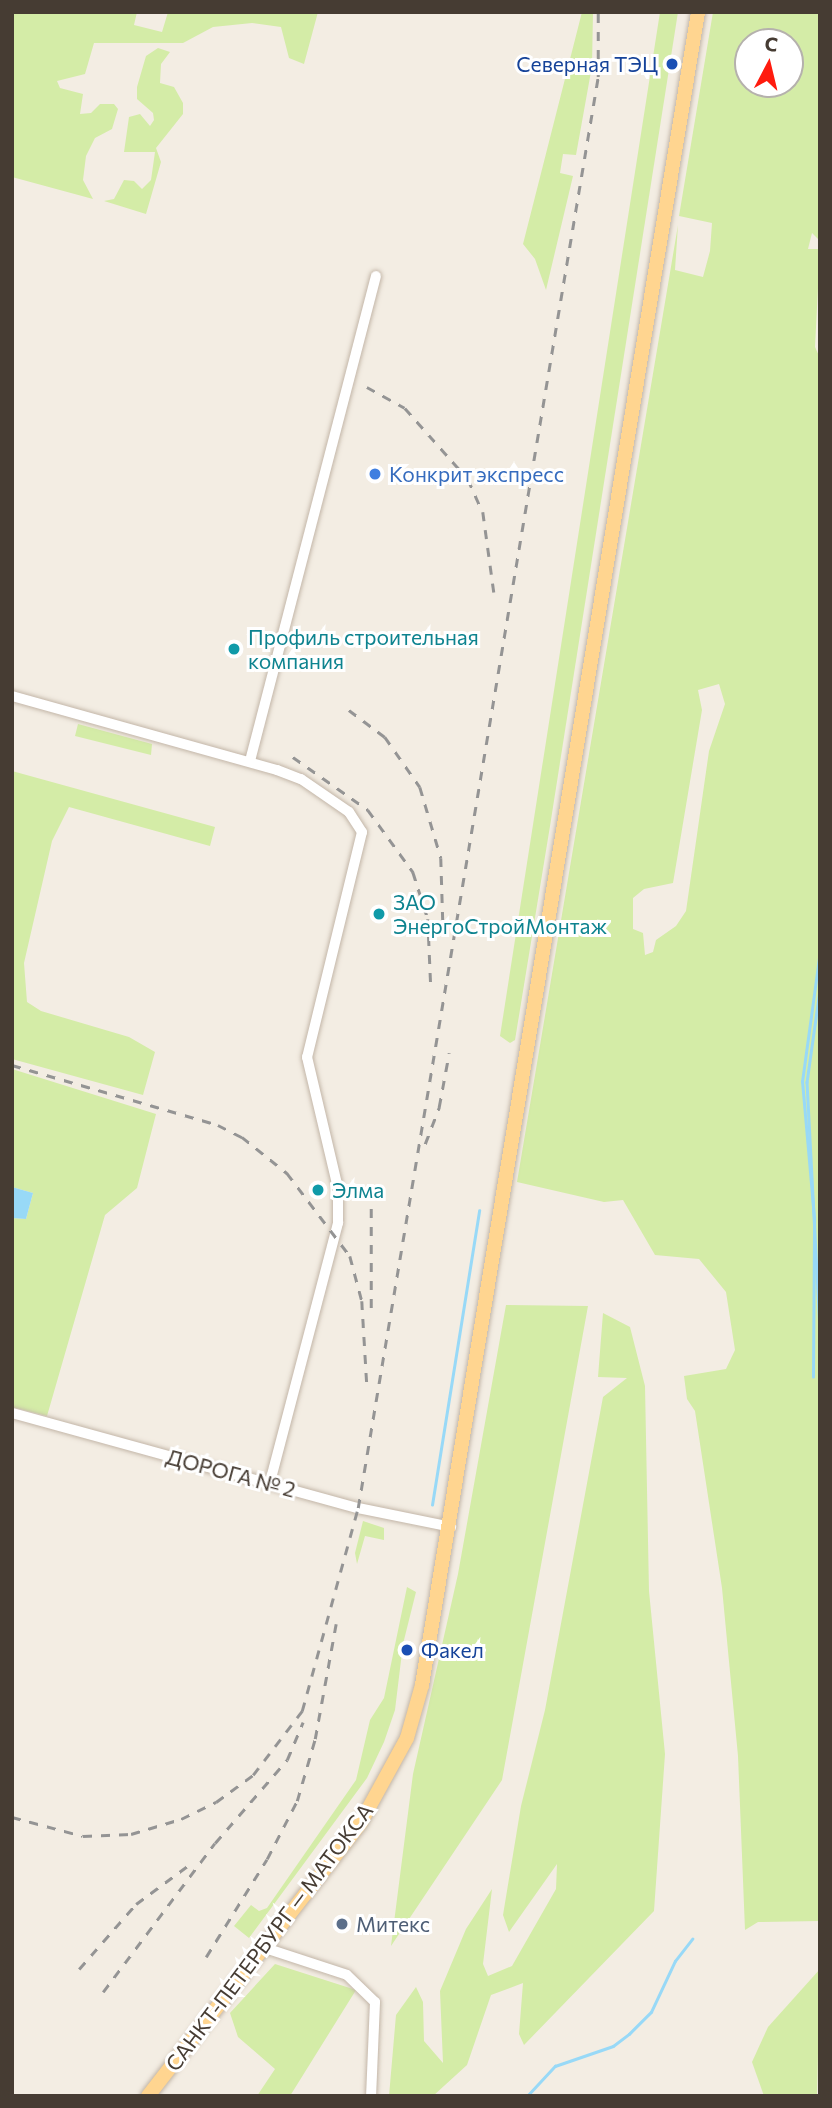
<!DOCTYPE html>
<meta charset="utf-8">
<style>
body{margin:0}
#map{position:relative;width:832px;height:2108px;overflow:hidden;background:#f3ede3;font-family:Commissioner,sans-serif}
div>[style]{position:absolute}
.green>*{inset:0;background:#d4eca7}
.water>*{inset:0;background:#98d9f7}
.stream>*{height:2.5px;margin:-1.25px;padding:0 1.25px;transform-origin:1.25px;border-radius:1.25px;background:#98d9f7}
.roads{filter:drop-shadow(0 0 2px #c3b6a8) drop-shadow(0 0 2px #c3b6a8)}
.minor>*{height:10px;margin:-5px;padding:0 5px;transform-origin:5px;border-radius:5px;background:#fff}
.major>*{height:14px;margin:-7px;padding:0 7px;transform-origin:7px;border-radius:7px;background:#ffd590}
.rail>*{height:2.5px;margin-top:-1.25px;transform-origin:0;background:repeating-linear-gradient(90deg,#949494 0 9px,transparent 0 18px)}
.dots>*{width:19px;height:19px;translate:-50% -50%;box-sizing:border-box;border:4px solid #fff;border-radius:50%}
span{translate:-50% -50%;white-space:nowrap;text-align:center;line-height:1.15;-webkit-text-stroke:6px #fff;paint-order:stroke}
.transit-label{font-size:21px;color:#164399}
.right{translate:-100% -50%;text-align:right}
.left{translate:0 -50%;text-align:left}
.shop-label{font-size:21px;color:#366cbe}
.culture-label{font-size:21px;color:#0d838f}
.street-label{font-size:21px;color:#463c33}
.service-label{font-size:21px;color:#4e5e75}
.frame{position:absolute;inset:0;border:14px solid #463c33;pointer-events:none}
.north{position:absolute;left:734px;top:28px;width:70px;height:70px;box-sizing:border-box;background:#fff;border:2px solid #b5b1ad;border-radius:50%;rotate:7deg;font-size:19px;font-weight:700;line-height:28px;text-align:center;color:#463c33}
.north::after{content:'';display:block;margin:auto;width:24px;height:32px;background:#ff1b0e;clip-path:polygon(50% 0,100% 100%,50% 72%,0 100%)}
</style>
<div id="map">
<div class="green">
<i style="clip-path:polygon(12px 12px,137px 12px,134px 25px,162px 32px,168px 12px,318px 12px,304px 64px,289px 58px,281px 27px,252px 23px,213px 27px,183px 43px,94px 43px,85px 74px,57px 81px,60px 88px,83px 94px,80px 114px,91px 113px,100px 104px,114px 104px,118px 109px,112px 129px,95px 138px,86px 156px,83px 180px,93px 199px,12px 177px)"></i>
<i style="clip-path:polygon(582px 12px,593px 12px,592px 66px,576px 155px,563px 154px,560px 173px,573px 176px,546px 290px,535px 259px,523px 244px)"></i>
<i style="clip-path:polygon(660px 12px,678px 12px,550px 826px,515px 1040px,510px 1043px,500px 1036px)"></i>
<i style="clip-path:polygon(evenodd,713px 12px,820px 12px,820px 241px,812px 233px,808px 249px,820px 249px,815px 347px,820px 358px,820px 1921px,758px 1922px,745px 1930px,738px 1756px,722px 1588px,695px 1411px,687px 1399px,684px 1376px,726px 1369px,735px 1350px,726px 1292px,699px 1259px,655px 1255px,623px 1200px,604px 1202px,517px 1182px,678px 225px,675px 270px,703px 277px,710px 251px,712px 223px,679px 216px,713px 12px,748px 42px,790px 42px,790px 84px,748px 84px,748px 42px,713px 12px,719px 684px,725px 704px,709px 751px,686px 911px,676px 926px,656px 940px,653px 952px,645px 955px,643px 933px,633px 929px,633px 898px,644px 889px,673px 883px,702px 710px,698px 690px,719px 684px)"></i>
<i style="clip-path:polygon(158px 48px,170px 52px,161px 64px,160px 83px,174px 87px,183px 103px,183px 114px,156px 148px,161px 162px,146px 214px,104px 201px,114px 199px,124px 180px,134px 181px,142px 189px,151px 180px,155px 152px,124px 152px,129px 117px,140px 114px,150px 126px,154px 120px,153px 113px,137px 99px,137px 87px,146px 56px)"></i>
<i style="clip-path:polygon(78px 724px,152px 744px,151px 755px,75px 736px)"></i>
<i style="clip-path:polygon(12px 771px,215px 827px,210px 846px,69px 807px,52px 841px,24px 963px,27px 1002px,41px 1011px,129px 1037px,155px 1052px,143px 1095px,12px 1059px)"></i>
<i style="clip-path:polygon(12px 1069px,156px 1114px,137px 1188px,105px 1215px,47px 1416px,12px 1407px,12px 1218px,26px 1219px,33px 1193px,12px 1187px)"></i>
<i style="clip-path:polygon(506px 1305px,588px 1306px,502px 1780px,391px 1946px,413px 1774px,458px 1574px)"></i>
<i style="clip-path:polygon(603px 1313px,630px 1327px,645px 1386px,649px 1591px,665px 1754px,654px 1911px,524px 2045px,519px 2034px,523px 1983px,491px 1995px,467px 2065px,433px 2096px,389px 2096px,396px 2015px,416px 1987px,423px 2002px,424px 2041px,443px 2063px,440px 1991px,466px 1929px,492px 1889px,483px 1964px,488px 1976px,512px 1966px,556px 1889px,557px 1864px,509px 1932px,503px 1915px,521px 1806px,545px 1710px,603px 1397px,627px 1378px,598px 1377px)"></i>
<i style="clip-path:polygon(363px 1521px,384px 1528px,384px 1540px,365px 1536px,357px 1564px,355px 1553px)"></i>
<i style="clip-path:polygon(407px 1587px,416px 1592px,403px 1644px,395px 1710px,384px 1742px,367px 1778px,249px 1938px,234px 1926px,251px 1905px,259px 1911px,267px 1908px,356px 1780px,370px 1720px,384px 1698px)"></i>
<i style="clip-path:polygon(275px 1964px,356px 1990px,290px 2096px,257px 2096px,275px 2069px,238px 2037px,230px 2013px)"></i>
<i style="clip-path:polygon(820px 1969px,817px 2096px,764px 2096px,752px 2062px,768px 2027px)"></i>
</div>
<div class="water">
<i style="clip-path:polygon(12px 1187px,33px 1193px,26px 1219px,12px 1218px)"></i>
</div>
<div class="stream">
<i style="left:820px;top:990px;width:93px;rotate:98deg"></i>
<i style="left:807px;top:1082px;width:247px;rotate:87deg"></i>
<i style="left:813px;top:1377px;width:159px;rotate:-89.6deg"></i>
<i style="left:814px;top:1218px;width:137px;rotate:-95deg"></i>
<i style="left:802px;top:1082px;width:133px;rotate:-82.2deg"></i>
<i style="left:432px;top:1505px;width:298px;rotate:-80.9deg"></i>
<i style="left:527px;top:2096px;width:41px;rotate:-47deg"></i>
<i style="left:555px;top:2066px;width:61px;rotate:-19deg"></i>
<i style="left:613px;top:2046px;width:20px;rotate:-37deg"></i>
<i style="left:629px;top:2034px;width:31px;rotate:-45deg"></i>
<i style="left:651px;top:2012px;width:56px;rotate:-64.8deg"></i>
<i style="left:675px;top:1961px;width:28px;rotate:-52deg"></i>
</div>
<div class="roads">
<div class="minor">
<i style="left:12px;top:696px;width:275px;rotate:15.6deg"></i>
<i style="left:277px;top:770px;width:26px;rotate:21deg"></i>
<i style="left:301px;top:779px;width:58px;rotate:34.5deg"></i>
<i style="left:349px;top:812px;width:24px;rotate:57deg"></i>
<i style="left:362px;top:832px;width:232px;rotate:103.7deg"></i>
<i style="left:307px;top:1057px;width:135px;rotate:76.7deg"></i>
<i style="left:338px;top:1188px;width:35px;rotate:90deg"></i>
<i style="left:338px;top:1223px;width:269px;rotate:104.7deg"></i>
<i style="left:250px;top:761px;width:501px;rotate:-75.44deg"></i>
<i style="left:12px;top:1413px;width:359px;rotate:15.4deg"></i>
<i style="left:358px;top:1508px;width:95px;rotate:11.5deg"></i>
<i style="left:265px;top:1948px;width:86px;rotate:18.2deg"></i>
<i style="left:347px;top:1975px;width:39px;rotate:44deg"></i>
<i style="left:375px;top:2002px;width:94px;rotate:92.4deg"></i>
</div>
<div class="major">
<i style="left:148px;top:2096px;width:347px;rotate:-52.1deg"></i>
<i style="left:361px;top:1822px;width:96px;rotate:-61.3deg"></i>
<i style="left:407px;top:1738px;width:55px;rotate:-74.2deg"></i>
<i style="left:422px;top:1685px;width:1696px;rotate:-80.63deg"></i>
</div>
</div>
<div class="rail">
<i style="left:367px;top:387px;width:43px;rotate:28.9deg"></i>
<i style="left:405px;top:408px;width:95px;rotate:48.4deg"></i>
<i style="left:468px;top:479px;width:36px;rotate:66deg"></i>
<i style="left:483px;top:512px;width:89px;rotate:82.2deg"></i>
<i style="left:349px;top:710px;width:45px;rotate:36.9deg"></i>
<i style="left:385px;top:737px;width:61px;rotate:55deg"></i>
<i style="left:420px;top:787px;width:74px;rotate:73.5deg"></i>
<i style="left:441px;top:858px;width:62px;rotate:88.2deg"></i>
<i style="left:293px;top:757px;width:92px;rotate:35.2deg"></i>
<i style="left:368px;top:810px;width:77px;rotate:54deg"></i>
<i style="left:413px;top:872px;width:49px;rotate:72.3deg"></i>
<i style="left:428px;top:919px;width:68px;rotate:87.5deg"></i>
<i style="left:12px;top:1065px;width:215px;rotate:16.2deg"></i>
<i style="left:218px;top:1125px;width:27px;rotate:27deg"></i>
<i style="left:242px;top:1137px;width:58px;rotate:38.7deg"></i>
<i style="left:287px;top:1173px;width:104px;rotate:52.8deg"></i>
<i style="left:350px;top:1256px;width:47px;rotate:75.1deg"></i>
<i style="left:362px;top:1301px;width:83px;rotate:86.6deg"></i>
<i style="left:425px;top:1144px;width:40px;rotate:-69deg"></i>
<i style="left:439px;top:1107px;width:55px;rotate:-79.5deg"></i>
<i style="left:371px;top:1308px;width:126px;rotate:-90deg"></i>
<i style="left:12px;top:1817px;width:73px;rotate:15deg"></i>
<i style="left:83px;top:1836px;width:48px;rotate:-2.4deg"></i>
<i style="left:131px;top:1834px;width:52px;rotate:-16.7deg"></i>
<i style="left:181px;top:1819px;width:39px;rotate:-26deg"></i>
<i style="left:216px;top:1802px;width:46px;rotate:-36.1deg"></i>
<i style="left:253px;top:1775px;width:81px;rotate:-52.6deg"></i>
<i style="left:302px;top:1711px;width:211px;rotate:-74.6deg"></i>
<i style="left:358px;top:1508px;width:1451px;rotate:-80.48deg"></i>
<i style="left:598px;top:77px;width:65px;rotate:-90deg"></i>
<i style="left:206px;top:1957px;width:115px;rotate:-58.1deg"></i>
<i style="left:267px;top:1859px;width:65px;rotate:-62.7deg"></i>
<i style="left:297px;top:1801px;width:65px;rotate:-73.8deg"></i>
<i style="left:315px;top:1739px;width:117px;rotate:-79.7deg"></i>
<i style="left:79px;top:1969px;width:86px;rotate:-48.8deg"></i>
<i style="left:136px;top:1904px;width:71px;rotate:-36.4deg"></i>
<i style="left:103px;top:1992px;width:186px;rotate:-53.1deg"></i>
<i style="left:215px;top:1843px;width:110px;rotate:-49.1deg"></i>
<i style="left:287px;top:1760px;width:41px;rotate:-67.2deg"></i>
</div>
<div class="dots">
<i style="left:672px;top:64px;background:#1a4fb4"></i>
<i style="left:375px;top:474px;background:#3f7fe0"></i>
<i style="left:234px;top:649px;background:#0f9aa8"></i>
<i style="left:379px;top:914px;background:#0f9aa8"></i>
<i style="left:318px;top:1190px;background:#0f9aa8"></i>
<i style="left:407px;top:1650px;background:#1a4fb4"></i>
<i style="left:342px;top:1924px;background:#5c6f8a"></i>
</div>
<div class="transit-label">
<span class="right" style="left:658px;top:64px">Северная ТЭЦ</span>
<span class="left" style="left:421px;top:1650px">Факел</span>
</div>
<div class="shop-label">
<span class="left" style="left:389px;top:474px">Конкрит экспресс</span>
</div>
<div class="culture-label">
<span class="left" style="left:248px;top:649px">Профиль строительная<br>компания</span>
<span class="left" style="left:393px;top:914px">ЗАО<br>ЭнергоСтройМонтаж</span>
<span class="left" style="left:332px;top:1190px">Элма</span>
</div>
<div class="street-label">
<span style="left:231px;top:1473px;rotate:15deg">ДОРОГА № 2</span>
<span style="left:269px;top:1937px;rotate:-53deg">САНКТ-ПЕТЕРБУРГ — МАТОКСА</span>
</div>
<div class="service-label">
<span class="left" style="left:356px;top:1924px">Митекс</span>
</div>
<div class="frame"></div>
<div class="north">С</div>
</div>
